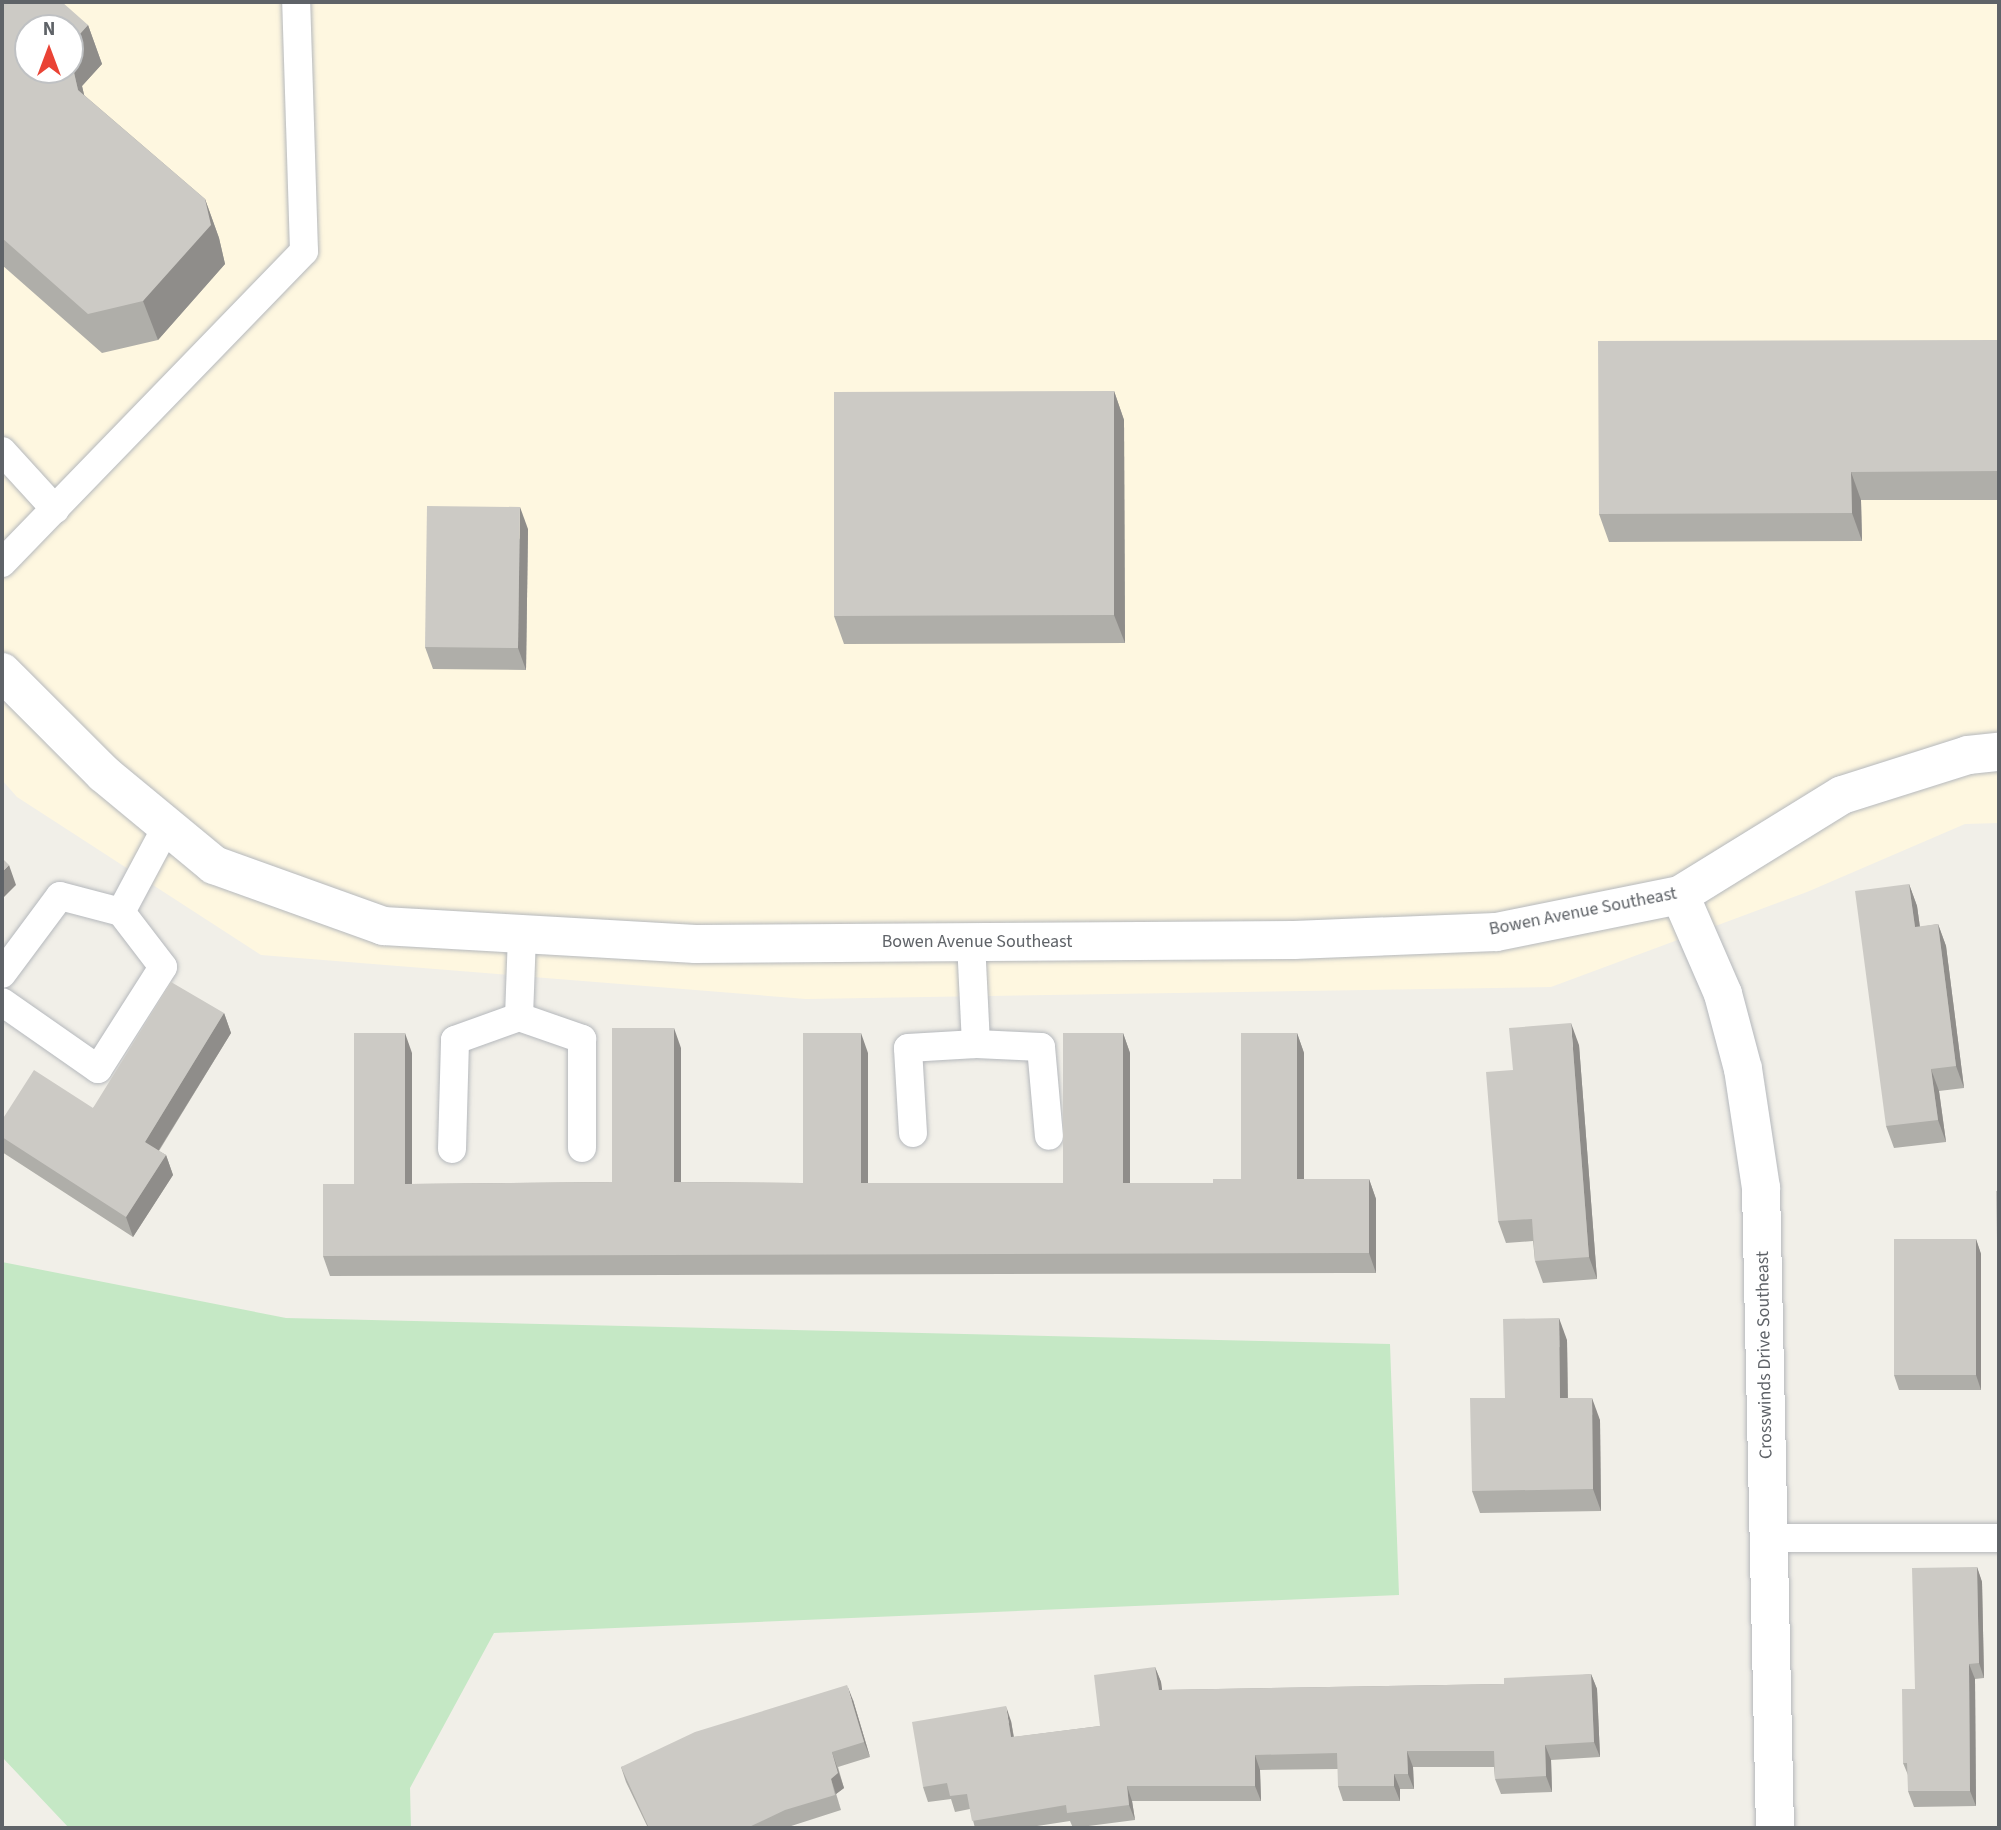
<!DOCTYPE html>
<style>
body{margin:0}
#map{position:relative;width:2001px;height:1830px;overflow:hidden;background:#f1efe8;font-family:"Source Sans 3",sans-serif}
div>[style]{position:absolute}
.commercial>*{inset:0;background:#fef7e0}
.green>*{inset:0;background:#c5e8c5}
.roads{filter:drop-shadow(0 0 2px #b5b8bc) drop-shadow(0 0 2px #b5b8bc)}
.lane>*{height:28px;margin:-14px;padding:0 14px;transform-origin:14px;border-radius:14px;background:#fff}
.street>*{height:38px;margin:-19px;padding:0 19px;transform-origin:19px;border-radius:19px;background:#fff}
.wall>*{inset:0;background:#afaea9}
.shaded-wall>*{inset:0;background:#8f8d8a}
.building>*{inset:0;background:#cccac5}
span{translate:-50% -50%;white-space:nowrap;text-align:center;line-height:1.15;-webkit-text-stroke:5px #fff;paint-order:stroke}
.street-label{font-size:18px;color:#5f6368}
.frame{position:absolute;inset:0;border:4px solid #5f6368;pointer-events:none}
.north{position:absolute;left:14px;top:14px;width:70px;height:70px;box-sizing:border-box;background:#fff;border:2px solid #bfc1c3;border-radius:50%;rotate:0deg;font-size:19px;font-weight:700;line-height:28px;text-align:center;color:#5f6368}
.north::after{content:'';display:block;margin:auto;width:24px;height:32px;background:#ea4335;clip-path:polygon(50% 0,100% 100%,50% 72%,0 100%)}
</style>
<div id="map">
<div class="commercial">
<i style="clip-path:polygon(evenodd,2px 2px,1999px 2px,1999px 823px,1965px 824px,1807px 892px,1551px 987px,806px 999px,261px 955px,17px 797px,2px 780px,2px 2px,28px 28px,70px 28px,70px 70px,28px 70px,28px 28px)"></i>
</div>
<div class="green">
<i style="clip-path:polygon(2px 1262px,286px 1318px,1390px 1344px,1399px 1595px,494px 1633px,410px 1788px,411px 1828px,69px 1828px,2px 1757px)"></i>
</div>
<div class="roads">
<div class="lane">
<i style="left:2px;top:451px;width:79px;rotate:47.6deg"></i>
<i style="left:2px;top:563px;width:434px;rotate:-45.9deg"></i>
<i style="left:304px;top:251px;width:249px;rotate:-91.8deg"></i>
<i style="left:121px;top:912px;width:98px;rotate:-61.9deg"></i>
<i style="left:2px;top:974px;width:97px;rotate:-53.4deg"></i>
<i style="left:60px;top:896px;width:63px;rotate:14.7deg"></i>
<i style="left:121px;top:912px;width:69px;rotate:52.6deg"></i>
<i style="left:163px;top:967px;width:121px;rotate:122.5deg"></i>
<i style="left:98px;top:1069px;width:117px;rotate:-145.1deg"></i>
<i style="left:519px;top:1017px;width:67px;rotate:19.2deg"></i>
<i style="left:582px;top:1039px;width:109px;rotate:90deg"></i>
<i style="left:976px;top:1044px;width:65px;rotate:2.6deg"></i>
<i style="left:1041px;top:1047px;width:89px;rotate:84.9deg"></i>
<i style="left:913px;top:1133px;width:85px;rotate:-93.4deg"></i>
<i style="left:908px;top:1048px;width:68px;rotate:-3.4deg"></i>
<i style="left:976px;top:1044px;width:102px;rotate:-92.8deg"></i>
<i style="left:452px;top:1149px;width:109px;rotate:-88.4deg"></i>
<i style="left:455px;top:1040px;width:68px;rotate:-19.8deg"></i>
<i style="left:519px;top:1017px;width:83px;rotate:-87.9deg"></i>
<i style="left:1769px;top:1538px;width:230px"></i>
</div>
<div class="street">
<i style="left:2px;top:672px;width:144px;rotate:45deg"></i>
<i style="left:104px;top:774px;width:143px;rotate:39.6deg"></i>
<i style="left:214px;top:865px;width:180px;rotate:19.8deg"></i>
<i style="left:383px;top:926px;width:313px;rotate:3.3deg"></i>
<i style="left:695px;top:944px;width:599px;rotate:-0.38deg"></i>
<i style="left:1294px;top:940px;width:202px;rotate:-2.3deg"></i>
<i style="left:1496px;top:932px;width:188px;rotate:-11.4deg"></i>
<i style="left:1680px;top:895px;width:190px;rotate:-31.7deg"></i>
<i style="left:1842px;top:795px;width:132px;rotate:-17.6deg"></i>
<i style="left:1968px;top:755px;width:31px;rotate:-6deg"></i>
<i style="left:1680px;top:895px;width:108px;rotate:66.5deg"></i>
<i style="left:1723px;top:994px;width:78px;rotate:75.1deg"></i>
<i style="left:1743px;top:1069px;width:120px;rotate:81.4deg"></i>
<i style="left:1761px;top:1188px;width:640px;rotate:88.75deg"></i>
</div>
</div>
<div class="wall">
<i style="clip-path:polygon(2px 2px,88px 25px,102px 64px,82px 86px,84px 95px,205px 199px,219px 238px,225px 264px,158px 340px,102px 353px,2px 265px)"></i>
<i style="clip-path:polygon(1999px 340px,1999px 500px,1861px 500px,1862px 541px,1609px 542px,1599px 514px)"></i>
<i style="clip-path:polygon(1114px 391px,1124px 420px,1125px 643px,844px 644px,834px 616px)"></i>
<i style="clip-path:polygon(528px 529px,526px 670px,433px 669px,425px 647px)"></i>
<i style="clip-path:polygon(1909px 884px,1917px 906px,1920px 927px,1938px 924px,1946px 946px,1964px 1088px,1939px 1091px,1946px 1142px,1894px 1148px,1886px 1126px)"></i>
<i style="clip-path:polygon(224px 1013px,231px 1033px,159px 1151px,166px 1155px,173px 1175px,133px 1237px,2px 1152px,2px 1120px,93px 1108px)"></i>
<i style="clip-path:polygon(1123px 1033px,1130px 1053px,1130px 1183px,1213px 1183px,1241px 1179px,1297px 1033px,1304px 1053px,1304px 1179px,1369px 1179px,1376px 1199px,1376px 1273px,330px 1276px,323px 1256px,412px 1053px,412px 1184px,612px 1182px,681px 1048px,681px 1182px,803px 1183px,868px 1053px,868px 1183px,1063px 1183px)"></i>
<i style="clip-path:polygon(1579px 1045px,1597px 1279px,1543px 1283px,1535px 1261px,1533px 1241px,1506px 1243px,1498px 1221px,1513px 1070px)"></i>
<i style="clip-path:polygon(1976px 1239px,1981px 1254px,1981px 1390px,1899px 1390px,1894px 1375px)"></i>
<i style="clip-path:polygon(1567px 1340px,1568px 1398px,1600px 1420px,1601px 1511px,1480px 1513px,1472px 1491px,1505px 1398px)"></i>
<i style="clip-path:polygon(1977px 1567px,1982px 1582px,1984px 1678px,1975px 1679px,1976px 1806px,1914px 1807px,1908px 1791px,1908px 1775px,1903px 1763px,1915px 1689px)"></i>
<i style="clip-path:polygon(1155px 1667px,1161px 1682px,1162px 1690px,1504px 1684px,1591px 1674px,1597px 1689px,1600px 1757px,1551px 1760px,1552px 1792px,1501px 1794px,1495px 1779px,1494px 1767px,1413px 1767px,1414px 1789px,1400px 1789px,1400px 1801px,1343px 1801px,1338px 1786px,1338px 1769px,1260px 1770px,1261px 1801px,1132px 1801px,1135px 1820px,1073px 1828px,1070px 1821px,1024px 1828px,975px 1828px,970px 1809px,955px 1812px,951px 1799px,928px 1802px,923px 1787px,1011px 1721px,1014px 1737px,1100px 1726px)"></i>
<i style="clip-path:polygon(853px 1700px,870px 1757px,838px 1767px,844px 1788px,836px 1794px,841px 1810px,785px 1828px,648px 1828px,626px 1782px,621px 1767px)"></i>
</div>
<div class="shaded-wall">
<i style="clip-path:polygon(88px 25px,102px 64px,82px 86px,92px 128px,78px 90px,70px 55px,70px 45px)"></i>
<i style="clip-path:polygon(205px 199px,219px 238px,225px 264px,158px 340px,143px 301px)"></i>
<i style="clip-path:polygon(1114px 391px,1124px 420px,1125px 643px,1114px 615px)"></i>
<i style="clip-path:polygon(1851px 472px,1861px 500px,1862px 541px,1852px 513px)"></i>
<i style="clip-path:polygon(520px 507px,528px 529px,526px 670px,518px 648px)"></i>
<i style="clip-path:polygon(9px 865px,16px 885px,2px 899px,2px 872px)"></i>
<i style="clip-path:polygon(1909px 884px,1917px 906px,1923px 950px,1915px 927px)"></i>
<i style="clip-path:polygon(1938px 924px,1946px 946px,1964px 1088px,1956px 1066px)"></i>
<i style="clip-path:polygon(224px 1013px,231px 1033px,152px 1161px,145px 1142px)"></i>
<i style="clip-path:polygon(1571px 1023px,1579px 1045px,1597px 1279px,1589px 1257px)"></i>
<i style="clip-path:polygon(674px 1028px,681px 1048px,681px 1202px,674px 1182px)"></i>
<i style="clip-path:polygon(405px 1033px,412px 1053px,412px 1203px,405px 1184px)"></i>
<i style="clip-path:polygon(861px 1033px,868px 1053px,868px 1203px,861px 1183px)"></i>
<i style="clip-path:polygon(1123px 1033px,1130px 1053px,1130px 1203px,1123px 1183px)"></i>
<i style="clip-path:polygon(1297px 1033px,1304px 1053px,1304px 1199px,1297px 1179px)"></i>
<i style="clip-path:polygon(1931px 1069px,1939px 1091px,1946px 1142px,1938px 1120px)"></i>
<i style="clip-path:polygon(166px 1155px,173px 1175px,133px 1237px,126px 1217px)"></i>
<i style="clip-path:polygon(1369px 1179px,1376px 1199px,1376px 1273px,1369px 1253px)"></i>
<i style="clip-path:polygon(1976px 1239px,1981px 1254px,1981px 1390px,1976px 1375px)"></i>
<i style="clip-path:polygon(1559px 1318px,1567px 1340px,1568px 1421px,1560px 1398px)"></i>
<i style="clip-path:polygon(1592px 1398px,1600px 1420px,1601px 1511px,1593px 1489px)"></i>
<i style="clip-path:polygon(1977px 1567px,1982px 1582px,1984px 1678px,1979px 1663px)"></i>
<i style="clip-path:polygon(1969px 1664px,1975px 1679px,1976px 1806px,1970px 1791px)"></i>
<i style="clip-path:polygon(1155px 1667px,1161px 1682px,1164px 1705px,1159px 1690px)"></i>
<i style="clip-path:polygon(1591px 1674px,1597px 1689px,1600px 1757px,1594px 1742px)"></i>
<i style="clip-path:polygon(847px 1685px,853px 1700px,870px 1757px,864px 1742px)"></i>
<i style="clip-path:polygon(1006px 1706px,1011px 1721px,1016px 1752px,1011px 1737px)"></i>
<i style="clip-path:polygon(1545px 1745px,1551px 1760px,1552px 1792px,1546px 1776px)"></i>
<i style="clip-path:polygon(1407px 1751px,1413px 1767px,1414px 1789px,1408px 1774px)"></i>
<i style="clip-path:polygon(832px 1752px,844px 1788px,836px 1794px,841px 1810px,831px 1779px)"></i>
<i style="clip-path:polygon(1255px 1755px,1260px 1770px,1261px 1801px,1255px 1786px)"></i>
<i style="clip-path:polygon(1394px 1774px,1400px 1789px,1400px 1801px,1394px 1786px)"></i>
<i style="clip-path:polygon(1127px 1786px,1132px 1801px,1135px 1820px,1129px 1805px)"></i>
</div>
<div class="building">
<i style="clip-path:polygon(2px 2px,62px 2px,88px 25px,70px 45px,70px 28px,28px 28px,28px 70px,70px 70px,70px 55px,78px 90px,205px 199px,211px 225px,143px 301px,88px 314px,2px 238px)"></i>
<i style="clip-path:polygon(1999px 340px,1999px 471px,1851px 472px,1852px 513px,1599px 514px,1598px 341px)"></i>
<i style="clip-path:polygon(1114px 391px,1114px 615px,834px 616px,834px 392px)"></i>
<i style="clip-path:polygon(427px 506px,520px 507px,518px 648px,425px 647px)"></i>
<i style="clip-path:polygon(2px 858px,9px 865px,2px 872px)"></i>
<i style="clip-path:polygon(1909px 884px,1915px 927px,1938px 924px,1956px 1066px,1931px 1069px,1938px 1120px,1886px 1126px,1855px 891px)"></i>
<i style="clip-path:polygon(171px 982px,224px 1013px,145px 1142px,166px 1155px,126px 1217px,2px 1137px,2px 1120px,34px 1070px,93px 1108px)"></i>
<i style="clip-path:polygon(1571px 1023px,1589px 1257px,1535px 1261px,1532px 1219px,1498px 1221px,1486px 1072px,1513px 1070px,1509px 1028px)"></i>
<i style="clip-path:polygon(612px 1028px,674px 1028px,674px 1182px,803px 1183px,803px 1033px,861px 1033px,861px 1183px,1063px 1183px,1063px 1033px,1123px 1033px,1123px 1183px,1213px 1183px,1213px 1179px,1241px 1179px,1241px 1033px,1297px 1033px,1297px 1179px,1369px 1179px,1369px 1253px,323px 1256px,323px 1184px,354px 1184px,354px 1033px,405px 1033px,405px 1184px,612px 1182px)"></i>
<i style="clip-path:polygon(1996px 1191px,1999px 1191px,1999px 1241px,1997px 1241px)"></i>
<i style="clip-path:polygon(1894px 1239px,1976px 1239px,1976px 1375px,1894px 1375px)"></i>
<i style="clip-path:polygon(1559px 1318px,1560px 1398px,1592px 1398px,1593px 1489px,1472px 1491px,1470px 1398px,1505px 1398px,1503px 1319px)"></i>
<i style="clip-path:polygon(1977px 1567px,1979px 1663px,1969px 1664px,1970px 1791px,1908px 1791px,1907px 1763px,1903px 1763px,1902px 1689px,1915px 1689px,1912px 1568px)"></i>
<i style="clip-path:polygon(1155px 1667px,1159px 1690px,1504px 1684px,1504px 1678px,1591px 1674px,1594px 1742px,1545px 1745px,1546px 1776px,1495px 1779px,1494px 1751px,1407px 1751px,1408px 1774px,1394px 1774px,1394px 1786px,1338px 1786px,1337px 1753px,1255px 1755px,1255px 1786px,1127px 1786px,1129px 1805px,1067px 1813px,1066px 1805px,972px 1821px,967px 1794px,950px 1796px,947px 1783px,923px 1787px,912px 1722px,1006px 1706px,1011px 1737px,1100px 1726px,1094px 1675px)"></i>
<i style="clip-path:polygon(847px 1685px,864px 1742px,832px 1752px,838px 1773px,831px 1779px,835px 1795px,785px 1810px,747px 1828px,649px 1828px,621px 1767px,695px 1732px)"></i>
</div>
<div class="street-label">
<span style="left:1583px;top:912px;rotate:-11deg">Bowen Avenue Southeast</span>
<span style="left:977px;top:942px">Bowen Avenue Southeast</span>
<span style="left:1765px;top:1355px;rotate:-91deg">Crosswinds Drive Southeast</span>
</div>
<div class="frame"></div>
<div class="north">N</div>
</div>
